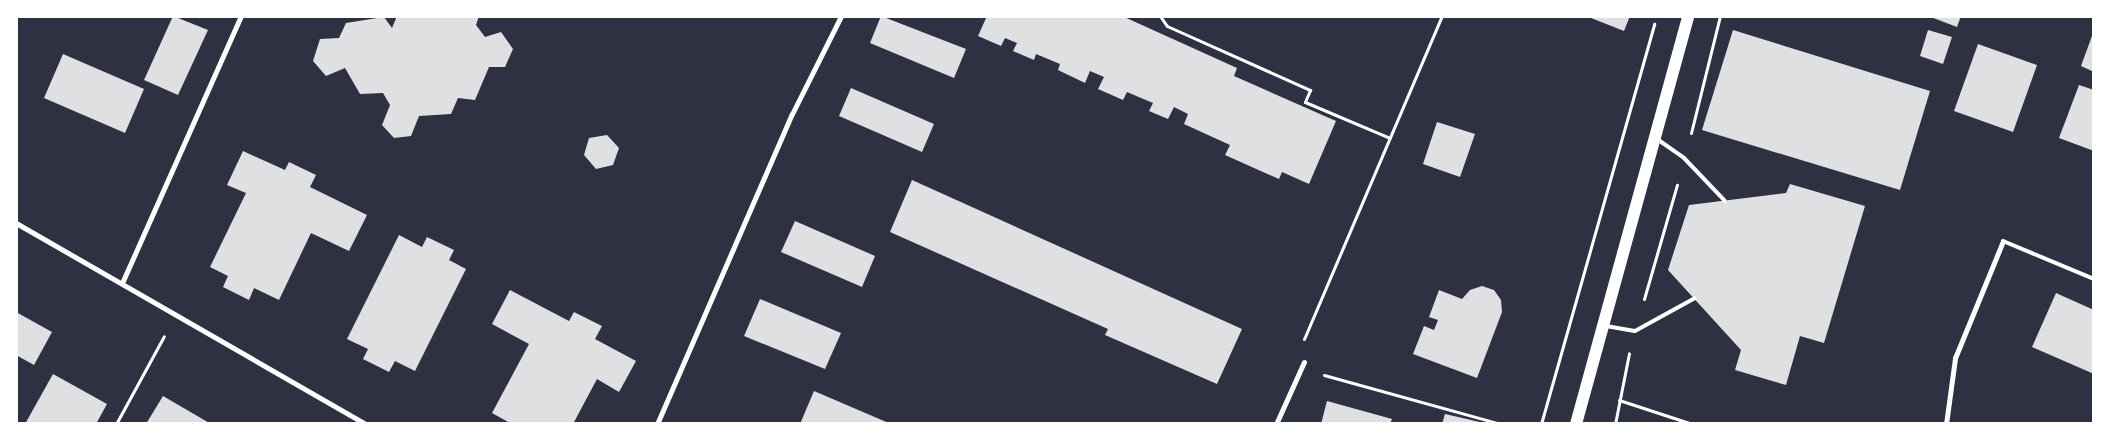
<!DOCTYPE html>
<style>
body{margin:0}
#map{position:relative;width:2110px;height:440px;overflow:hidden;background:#2d3142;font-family:"PT Sans Narrow",sans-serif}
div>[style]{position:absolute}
.building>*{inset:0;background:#e0e0e3}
.path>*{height:3px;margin:-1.5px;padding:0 1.5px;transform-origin:1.5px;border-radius:1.5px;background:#fff}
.service>*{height:4px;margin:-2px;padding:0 2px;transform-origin:2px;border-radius:2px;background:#fff}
.minor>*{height:5px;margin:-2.5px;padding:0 2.5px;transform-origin:2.5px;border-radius:2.5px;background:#fff}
.primary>*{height:12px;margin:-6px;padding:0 6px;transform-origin:6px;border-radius:6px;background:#fff}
span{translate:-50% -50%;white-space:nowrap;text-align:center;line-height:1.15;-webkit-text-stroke:5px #fff;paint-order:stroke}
.frame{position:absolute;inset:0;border:18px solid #fff;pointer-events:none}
</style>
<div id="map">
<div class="building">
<i style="clip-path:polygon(173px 16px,208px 30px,178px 95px,144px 80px)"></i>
<i style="clip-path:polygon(397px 16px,479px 16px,476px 25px,485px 37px,501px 32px,513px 49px,505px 67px,489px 67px,475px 100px,458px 98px,451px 114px,419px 116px,411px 136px,394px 138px,382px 125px,390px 105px,383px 93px,360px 94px,345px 68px,326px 76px,313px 61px,320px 39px,339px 38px,346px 23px,384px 17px,392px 28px)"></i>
<i style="clip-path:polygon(881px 16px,966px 49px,954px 78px,870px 43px)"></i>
<i style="clip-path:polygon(987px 16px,1122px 16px,1237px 68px,1234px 76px,1336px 121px,1309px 184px,1282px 172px,1279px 179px,1225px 155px,1230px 145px,1184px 124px,1188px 114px,1174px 107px,1168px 119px,1149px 111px,1153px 103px,1134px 95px,1127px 92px,1123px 100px,1098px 89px,1104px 77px,1090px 71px,1085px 83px,1058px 70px,1060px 64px,1036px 54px,1034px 60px,1013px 51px,1017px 43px,1005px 38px,1001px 46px,978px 36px)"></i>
<i style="clip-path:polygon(1586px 16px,1630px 16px,1624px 31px)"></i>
<i style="clip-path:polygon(1928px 16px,1961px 16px,1957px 27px)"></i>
<i style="clip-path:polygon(1733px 30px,1930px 91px,1900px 190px,1702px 130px)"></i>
<i style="clip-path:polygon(1928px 30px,1952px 37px,1943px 64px,1920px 56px)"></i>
<i style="clip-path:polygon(2092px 36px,2094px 37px,2094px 72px,2081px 66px)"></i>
<i style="clip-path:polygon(1978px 44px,2037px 65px,2013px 132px,1954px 111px)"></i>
<i style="clip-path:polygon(63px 54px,144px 89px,125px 133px,44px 98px)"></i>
<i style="clip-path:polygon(2079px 85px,2094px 90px,2094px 151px,2059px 138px)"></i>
<i style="clip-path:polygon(851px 88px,934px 124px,922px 152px,839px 116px)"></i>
<i style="clip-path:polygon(1437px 122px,1475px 134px,1460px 177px,1423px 164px)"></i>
<i style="clip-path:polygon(607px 135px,619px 148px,613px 165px,596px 169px,584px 155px,589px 138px)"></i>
<i style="clip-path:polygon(243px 151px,285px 170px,289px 162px,316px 175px,310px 187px,367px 215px,349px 251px,311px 233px,279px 300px,254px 288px,249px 300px,223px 287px,228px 276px,210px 267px,246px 193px,227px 185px)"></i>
<i style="clip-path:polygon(912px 180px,1242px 329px,1217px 384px,1105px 335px,1108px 329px,890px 232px)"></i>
<i style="clip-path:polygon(1790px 184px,1865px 206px,1824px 343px,1800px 336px,1786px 385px,1735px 370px,1741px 350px,1668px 270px,1689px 205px,1786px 193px)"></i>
<i style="clip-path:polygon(795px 221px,875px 256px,862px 287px,781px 252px)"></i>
<i style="clip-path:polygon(399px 235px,422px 247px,427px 237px,454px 250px,449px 260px,466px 269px,415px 371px,395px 361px,389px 372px,363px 359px,368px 349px,347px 339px)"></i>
<i style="clip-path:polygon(1482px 286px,1494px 290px,1501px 300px,1502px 312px,1477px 378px,1413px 354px,1424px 326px,1434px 330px,1438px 320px,1429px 317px,1439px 290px,1462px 299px,1470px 290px)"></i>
<i style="clip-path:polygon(510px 290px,569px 321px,574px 312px,602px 326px,595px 339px,636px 361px,619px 392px,597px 379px,573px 424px,512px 424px,492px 413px,529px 344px,492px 324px)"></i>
<i style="clip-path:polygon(2056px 293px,2094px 310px,2094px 374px,2032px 347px)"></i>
<i style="clip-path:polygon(760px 299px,841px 333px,825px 369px,744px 336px)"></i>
<i style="clip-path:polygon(16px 312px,52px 332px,34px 365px,16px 355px)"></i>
<i style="clip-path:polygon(53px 374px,107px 404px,96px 424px,25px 424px)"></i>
<i style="clip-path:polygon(814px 391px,891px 424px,800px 424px)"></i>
<i style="clip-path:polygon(163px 396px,211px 424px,146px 424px)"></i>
<i style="clip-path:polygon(1327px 401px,1392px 419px,1390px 424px,1321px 424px)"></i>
<i style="clip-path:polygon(1445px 414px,1484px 423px,1483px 424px,1442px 424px)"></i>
</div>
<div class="path">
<i style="left:1160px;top:16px;width:12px;rotate:55deg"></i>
<i style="left:1167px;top:26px;width:157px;rotate:24.1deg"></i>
<i style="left:1310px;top:90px;width:13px;rotate:113deg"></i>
<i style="left:1305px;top:102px;width:92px;rotate:23deg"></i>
<i style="left:1691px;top:133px;width:121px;rotate:-76.1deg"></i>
<i style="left:1644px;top:299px;width:119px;rotate:-73.9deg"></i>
<i style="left:1304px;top:339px;width:351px;rotate:-66.9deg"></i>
<i style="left:1324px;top:375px;width:184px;rotate:15.5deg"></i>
<i style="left:1619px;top:400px;width:77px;rotate:18.2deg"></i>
<i style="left:116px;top:424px;width:100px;rotate:-61.4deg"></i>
<i style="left:1541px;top:424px;width:416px;rotate:-74.2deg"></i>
<i style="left:1615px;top:424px;width:72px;rotate:-78.8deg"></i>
</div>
<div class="service">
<i style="left:1657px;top:139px;width:33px;rotate:35deg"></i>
<i style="left:1684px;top:158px;width:59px;rotate:46.4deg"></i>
<i style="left:2003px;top:241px;width:99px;rotate:22.7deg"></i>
<i style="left:1606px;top:326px;width:29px;rotate:10deg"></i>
<i style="left:1635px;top:331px;width:68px;rotate:-28.8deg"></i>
</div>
<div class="minor">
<i style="left:16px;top:223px;width:404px;rotate:29.9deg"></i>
<i style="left:122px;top:283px;width:292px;rotate:-66deg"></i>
<i style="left:657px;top:424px;width:338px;rotate:-66.5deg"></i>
<i style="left:792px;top:114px;width:110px;rotate:-63.4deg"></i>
<i style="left:1276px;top:424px;width:68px;rotate:-65.7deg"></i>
<i style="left:1946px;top:424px;width:67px;rotate:-82.2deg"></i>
<i style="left:1955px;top:358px;width:126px;rotate:-67.7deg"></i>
</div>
<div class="primary">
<i style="left:1576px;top:424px;width:423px;rotate:-74.6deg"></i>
</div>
<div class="frame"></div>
</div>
